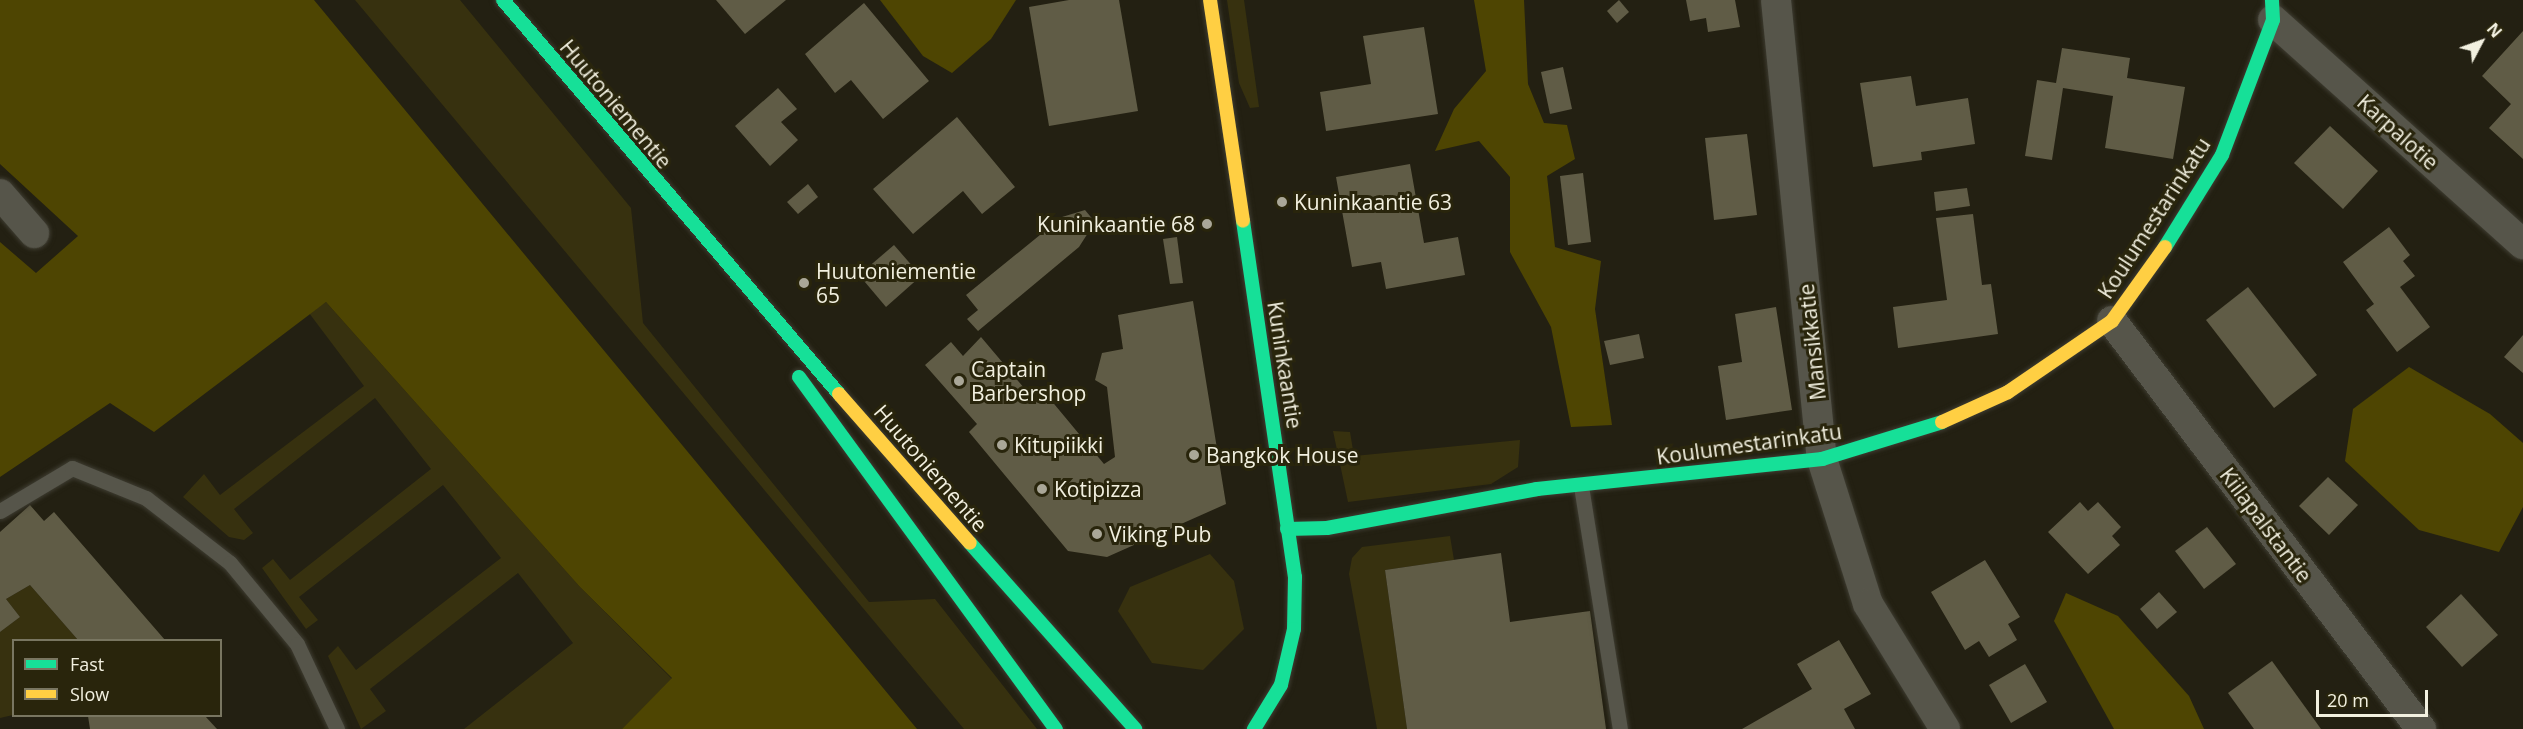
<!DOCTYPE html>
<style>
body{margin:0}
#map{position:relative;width:2523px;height:729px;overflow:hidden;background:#232012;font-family:"Open Sans",sans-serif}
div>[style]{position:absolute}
.green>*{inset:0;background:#37310f}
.forest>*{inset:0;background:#4e4502}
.building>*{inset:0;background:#605c46}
.roads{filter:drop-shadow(0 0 2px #3e3c31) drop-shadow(0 0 2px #3e3c31)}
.lane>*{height:15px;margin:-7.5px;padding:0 7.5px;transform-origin:7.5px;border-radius:7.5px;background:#56554a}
.street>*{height:30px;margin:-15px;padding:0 15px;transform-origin:15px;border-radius:15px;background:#56554a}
.fast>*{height:14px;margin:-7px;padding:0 7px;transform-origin:7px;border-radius:7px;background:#16e098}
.slow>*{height:14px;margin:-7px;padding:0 7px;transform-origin:7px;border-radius:7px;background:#ffcf43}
.dots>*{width:16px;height:16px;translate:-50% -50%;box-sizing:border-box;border:3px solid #29250c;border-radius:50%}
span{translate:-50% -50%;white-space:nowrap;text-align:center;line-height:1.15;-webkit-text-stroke:6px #29250c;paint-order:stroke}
.street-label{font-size:21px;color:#f2f0e0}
.poi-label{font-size:21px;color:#f2f0e0}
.left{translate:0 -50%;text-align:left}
.right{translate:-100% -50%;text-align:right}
.legend{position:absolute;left:12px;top:639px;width:210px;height:78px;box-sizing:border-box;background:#29250c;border:2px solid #797661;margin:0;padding:8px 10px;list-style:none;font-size:18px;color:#f2f0e0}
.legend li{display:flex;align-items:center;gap:12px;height:30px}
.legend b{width:30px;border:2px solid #797661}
.north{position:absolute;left:2451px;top:12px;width:60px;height:60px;-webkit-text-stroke:4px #29250c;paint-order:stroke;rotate:49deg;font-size:16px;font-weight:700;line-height:24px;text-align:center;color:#f2f0e0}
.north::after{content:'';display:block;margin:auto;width:21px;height:27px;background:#f2f0e0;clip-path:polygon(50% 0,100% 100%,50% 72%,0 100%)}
.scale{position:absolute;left:2316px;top:690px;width:112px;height:27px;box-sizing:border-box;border:3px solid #f2f0e0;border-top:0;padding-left:8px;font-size:18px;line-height:21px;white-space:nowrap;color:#f2f0e0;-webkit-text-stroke:4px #29250c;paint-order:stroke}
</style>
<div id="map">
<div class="green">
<i style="clip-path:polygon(355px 0,460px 0,631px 208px,643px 323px,869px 602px,935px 599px,1037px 729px,964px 729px)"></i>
<i style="clip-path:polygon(1227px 0,1244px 0,1259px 107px,1250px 108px,1239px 83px)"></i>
<i style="clip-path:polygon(326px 302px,580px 587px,672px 679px,622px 729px,464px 729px,573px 643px,518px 573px,370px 689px,386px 711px,361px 729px,328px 656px,338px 646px,356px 670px,501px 558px,443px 485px,299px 597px,318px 620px,306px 629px,262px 568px,273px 559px,290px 580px,431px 469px,375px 398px,234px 509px,253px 533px,244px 540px,229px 537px,183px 497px,204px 474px,220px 495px,364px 386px,309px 313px)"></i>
<i style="clip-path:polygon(1333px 431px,1350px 432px,1354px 456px,1520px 440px,1518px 467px,1491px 484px,1348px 502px)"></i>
<i style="clip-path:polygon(1450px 536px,1454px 560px,1385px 570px,1407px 729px,1377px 729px,1349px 574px,1352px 558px,1362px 547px)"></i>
<i style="clip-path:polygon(1210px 554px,1234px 581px,1244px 629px,1203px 670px,1152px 663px,1118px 611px,1130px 587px)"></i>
<i style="clip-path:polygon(30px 585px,78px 640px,14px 640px,13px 715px,0 718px,0 632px,20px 617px,6px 599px)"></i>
</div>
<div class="forest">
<i style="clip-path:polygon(0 0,314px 0,917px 729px,622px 729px,672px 678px,580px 587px,326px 302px,154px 432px,110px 403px,0 477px,0 242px,36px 273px,78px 236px,0 164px)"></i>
<i style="clip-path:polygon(880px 0,1016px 0,991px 39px,952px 73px,923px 56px)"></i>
<i style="clip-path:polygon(1474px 0,1524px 0,1528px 84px,1544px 123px,1567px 125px,1575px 159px,1547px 176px,1555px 247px,1601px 261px,1595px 309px,1612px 425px,1571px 427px,1551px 327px,1510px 252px,1510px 177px,1479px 141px,1435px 151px,1454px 109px,1486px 71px)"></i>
<i style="clip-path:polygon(2409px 367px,2490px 414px,2523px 443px,2523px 507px,2499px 552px,2419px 530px,2345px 461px,2353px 409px)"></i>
<i style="clip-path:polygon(2066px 593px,2118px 616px,2189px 696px,2204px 729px,2114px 729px,2054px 621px)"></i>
</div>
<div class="building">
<i style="clip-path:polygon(716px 0,786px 0,745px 34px)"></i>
<i style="clip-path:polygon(1069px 0,1119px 0,1138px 111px,1049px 126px,1029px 7px)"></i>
<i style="clip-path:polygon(1619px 0,1629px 12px,1617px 23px,1607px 11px)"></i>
<i style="clip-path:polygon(1686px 0,1735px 0,1740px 27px,1708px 32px,1706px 18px,1690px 21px)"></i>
<i style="clip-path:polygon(864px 3px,929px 81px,883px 119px,851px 80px,835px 93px,805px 54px)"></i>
<i style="clip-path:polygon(1424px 27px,1438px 114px,1326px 131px,1320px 92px,1371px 84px,1363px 36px)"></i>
<i style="clip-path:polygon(2523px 31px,2523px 159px,2489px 128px,2511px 104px,2482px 76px)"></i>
<i style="clip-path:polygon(2062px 48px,2130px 58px,2127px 78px,2185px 87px,2173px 159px,2105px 148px,2113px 96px,2063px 88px,2052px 160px,2025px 156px,2037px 80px,2056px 83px)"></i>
<i style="clip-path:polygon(1563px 67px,1572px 109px,1550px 114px,1541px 72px)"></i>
<i style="clip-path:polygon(1911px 76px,1916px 106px,1968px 98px,1975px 144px,1921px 152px,1922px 160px,1873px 167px,1860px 83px)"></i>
<i style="clip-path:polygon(778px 88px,797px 109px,781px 122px,798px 140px,770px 166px,735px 126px)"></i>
<i style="clip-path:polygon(957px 117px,1015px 187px,982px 214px,963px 191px,913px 234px,873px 189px)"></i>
<i style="clip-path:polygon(2330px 126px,2378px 171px,2343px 209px,2294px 163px)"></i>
<i style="clip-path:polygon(1747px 134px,1757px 215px,1714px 220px,1705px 138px)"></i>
<i style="clip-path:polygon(1410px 164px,1424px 243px,1458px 237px,1465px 275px,1386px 289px,1381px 262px,1352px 267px,1336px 177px)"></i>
<i style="clip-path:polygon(1583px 173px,1591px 242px,1568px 245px,1560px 176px)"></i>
<i style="clip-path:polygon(808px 184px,818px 197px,798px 214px,787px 202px)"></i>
<i style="clip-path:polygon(1967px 188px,1970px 206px,1936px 211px,1934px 192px)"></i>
<i style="clip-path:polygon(1085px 210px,1095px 222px,1079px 247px,978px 331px,967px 319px,978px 310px,966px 295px,1062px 217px)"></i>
<i style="clip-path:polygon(1973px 214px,1982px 285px,1991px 284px,1998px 334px,1898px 348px,1893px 307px,1947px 300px,1936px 218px)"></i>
<i style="clip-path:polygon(2389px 227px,2410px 255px,2403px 261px,2415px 276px,2400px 287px,2430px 327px,2397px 352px,2366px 310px,2374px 304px,2343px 262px)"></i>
<i style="clip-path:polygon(1177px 237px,1183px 283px,1170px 284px,1163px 239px)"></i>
<i style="clip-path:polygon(894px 245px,921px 276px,886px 307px,859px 275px)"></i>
<i style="clip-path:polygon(2248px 287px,2317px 375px,2274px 408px,2206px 320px)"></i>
<i style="clip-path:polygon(1193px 301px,1226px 504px,1107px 557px,1068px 551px,969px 432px,977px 424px,925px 365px,951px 342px,963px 356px,981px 337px,1030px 395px,1040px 387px,1104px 464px,1115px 457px,1107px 387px,1095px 380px,1102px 353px,1123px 349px,1118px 315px)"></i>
<i style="clip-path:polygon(1776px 307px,1792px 410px,1726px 420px,1718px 366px,1742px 362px,1735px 314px)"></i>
<i style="clip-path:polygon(1639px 334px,1644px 358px,1610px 365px,1604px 341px)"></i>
<i style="clip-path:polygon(2523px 335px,2523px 373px,2504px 357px)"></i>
<i style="clip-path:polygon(2328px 477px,2358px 505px,2329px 535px,2299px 506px)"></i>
<i style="clip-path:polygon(2080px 502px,2088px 511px,2098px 502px,2121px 527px,2112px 536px,2120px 545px,2088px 574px,2048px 532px)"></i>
<i style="clip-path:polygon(30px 505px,44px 521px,54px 512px,165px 640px,78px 640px,30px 585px,6px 599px,20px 617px,0 632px,0 532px)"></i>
<i style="clip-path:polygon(2207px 527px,2236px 564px,2204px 589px,2175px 551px)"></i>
<i style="clip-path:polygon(1501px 553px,1510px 622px,1590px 611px,1606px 729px,1407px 729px,1385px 570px)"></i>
<i style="clip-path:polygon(1985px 560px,2020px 617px,2008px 624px,2017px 640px,1989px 657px,1979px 641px,1965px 650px,1931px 592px)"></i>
<i style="clip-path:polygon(2159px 592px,2177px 612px,2157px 629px,2140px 609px)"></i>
<i style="clip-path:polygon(2461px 594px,2498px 635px,2462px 667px,2426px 627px)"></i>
<i style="clip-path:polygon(1839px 640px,1871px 694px,1844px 709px,1855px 729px,1742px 729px,1812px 689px,1797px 664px)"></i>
<i style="clip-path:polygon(2272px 661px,2321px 729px,2254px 729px,2228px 693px)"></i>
<i style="clip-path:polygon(2025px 664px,2047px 702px,2011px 723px,1989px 685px)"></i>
<i style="clip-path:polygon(88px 716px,205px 716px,217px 729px,90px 729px)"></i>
</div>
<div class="roads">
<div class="lane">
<i style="left:1581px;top:486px;width:246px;rotate:80.9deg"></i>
<i style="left:0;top:511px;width:84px;rotate:-30.8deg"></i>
<i style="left:72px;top:468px;width:80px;rotate:22.1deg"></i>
<i style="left:146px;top:498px;width:106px;rotate:37.7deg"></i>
<i style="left:230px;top:563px;width:105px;rotate:50.4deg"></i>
<i style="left:297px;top:644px;width:94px;rotate:64.8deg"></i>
</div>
<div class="street">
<i style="left:1776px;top:0;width:461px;rotate:84.3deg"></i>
<i style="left:1822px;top:459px;width:152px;rotate:72.4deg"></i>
<i style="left:1868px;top:604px;width:147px;rotate:58.4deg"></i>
<i style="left:2273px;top:20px;width:336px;rotate:41.9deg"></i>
<i style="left:0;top:194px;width:52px;rotate:48.9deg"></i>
<i style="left:2112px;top:321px;width:512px;rotate:52.86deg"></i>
</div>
<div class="fast">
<i style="left:503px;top:0;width:518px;rotate:49.54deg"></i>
<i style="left:1243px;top:221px;width:360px;rotate:81.7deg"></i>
<i style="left:1295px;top:577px;width:52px;rotate:91.1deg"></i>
<i style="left:1294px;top:629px;width:57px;rotate:103.1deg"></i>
<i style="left:1281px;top:685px;width:52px;rotate:121.5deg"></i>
<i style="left:2165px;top:247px;width:108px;rotate:-58.2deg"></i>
<i style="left:2222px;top:155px;width:144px;rotate:-69.3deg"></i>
<i style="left:2273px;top:20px;width:20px;rotate:-93deg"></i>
<i style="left:799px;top:377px;width:436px;rotate:53.9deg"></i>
<i style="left:1287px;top:529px;width:40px;rotate:-1.4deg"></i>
<i style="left:1327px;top:528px;width:214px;rotate:-10.5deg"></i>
<i style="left:1537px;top:489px;width:287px;rotate:-6deg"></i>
<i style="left:1822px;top:459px;width:126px;rotate:-17.1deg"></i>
<i style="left:970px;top:543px;width:249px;rotate:48.4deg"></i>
</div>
<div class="slow">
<i style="left:1210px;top:0;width:223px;rotate:81.5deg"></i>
<i style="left:839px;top:394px;width:198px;rotate:48.7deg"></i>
<i style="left:1942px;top:422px;width:72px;rotate:-24.4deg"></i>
<i style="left:2008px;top:392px;width:126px;rotate:-34.3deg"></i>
<i style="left:2112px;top:321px;width:91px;rotate:-54.4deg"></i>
</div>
</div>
<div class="dots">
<i style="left:1282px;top:202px;background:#aaa798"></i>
<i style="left:1207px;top:224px;background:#aaa798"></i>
<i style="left:804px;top:283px;background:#aaa798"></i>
<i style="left:959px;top:381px;background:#aaa798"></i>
<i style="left:1002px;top:445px;background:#aaa798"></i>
<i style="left:1194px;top:455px;background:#aaa798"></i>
<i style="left:1042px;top:489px;background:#aaa798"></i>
<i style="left:1097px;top:534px;background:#aaa798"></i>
</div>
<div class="street-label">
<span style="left:616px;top:104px;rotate:50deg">Huutoniementie</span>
<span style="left:2398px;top:132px;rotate:42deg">Karpalotie</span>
<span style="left:2154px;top:218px;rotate:-57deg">Koulumestarinkatu</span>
<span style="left:1812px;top:342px;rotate:-96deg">Mansikkatie</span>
<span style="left:1285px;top:365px;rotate:81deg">Kuninkaantie</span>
<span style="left:1749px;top:444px;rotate:-8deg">Koulumestarinkatu</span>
<span style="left:931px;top:468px;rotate:49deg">Huutoniementie</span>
<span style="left:2266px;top:525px;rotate:53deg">Kiilapalstantie</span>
</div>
<div class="poi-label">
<span class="left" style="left:1294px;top:202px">Kuninkaantie 63</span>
<span class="right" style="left:1195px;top:224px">Kuninkaantie 68</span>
<span class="left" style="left:816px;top:283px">Huutoniementie<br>65</span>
<span class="left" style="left:971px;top:381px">Captain<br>Barbershop</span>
<span class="left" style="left:1014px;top:445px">Kitupiikki</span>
<span class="left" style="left:1206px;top:455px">Bangkok House</span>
<span class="left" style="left:1054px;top:489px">Kotipizza</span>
<span class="left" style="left:1109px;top:534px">Viking Pub</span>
</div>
<ul class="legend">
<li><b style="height:8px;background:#16e098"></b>Fast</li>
<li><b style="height:8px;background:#ffcf43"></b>Slow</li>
</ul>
<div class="north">N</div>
<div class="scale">20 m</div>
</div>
